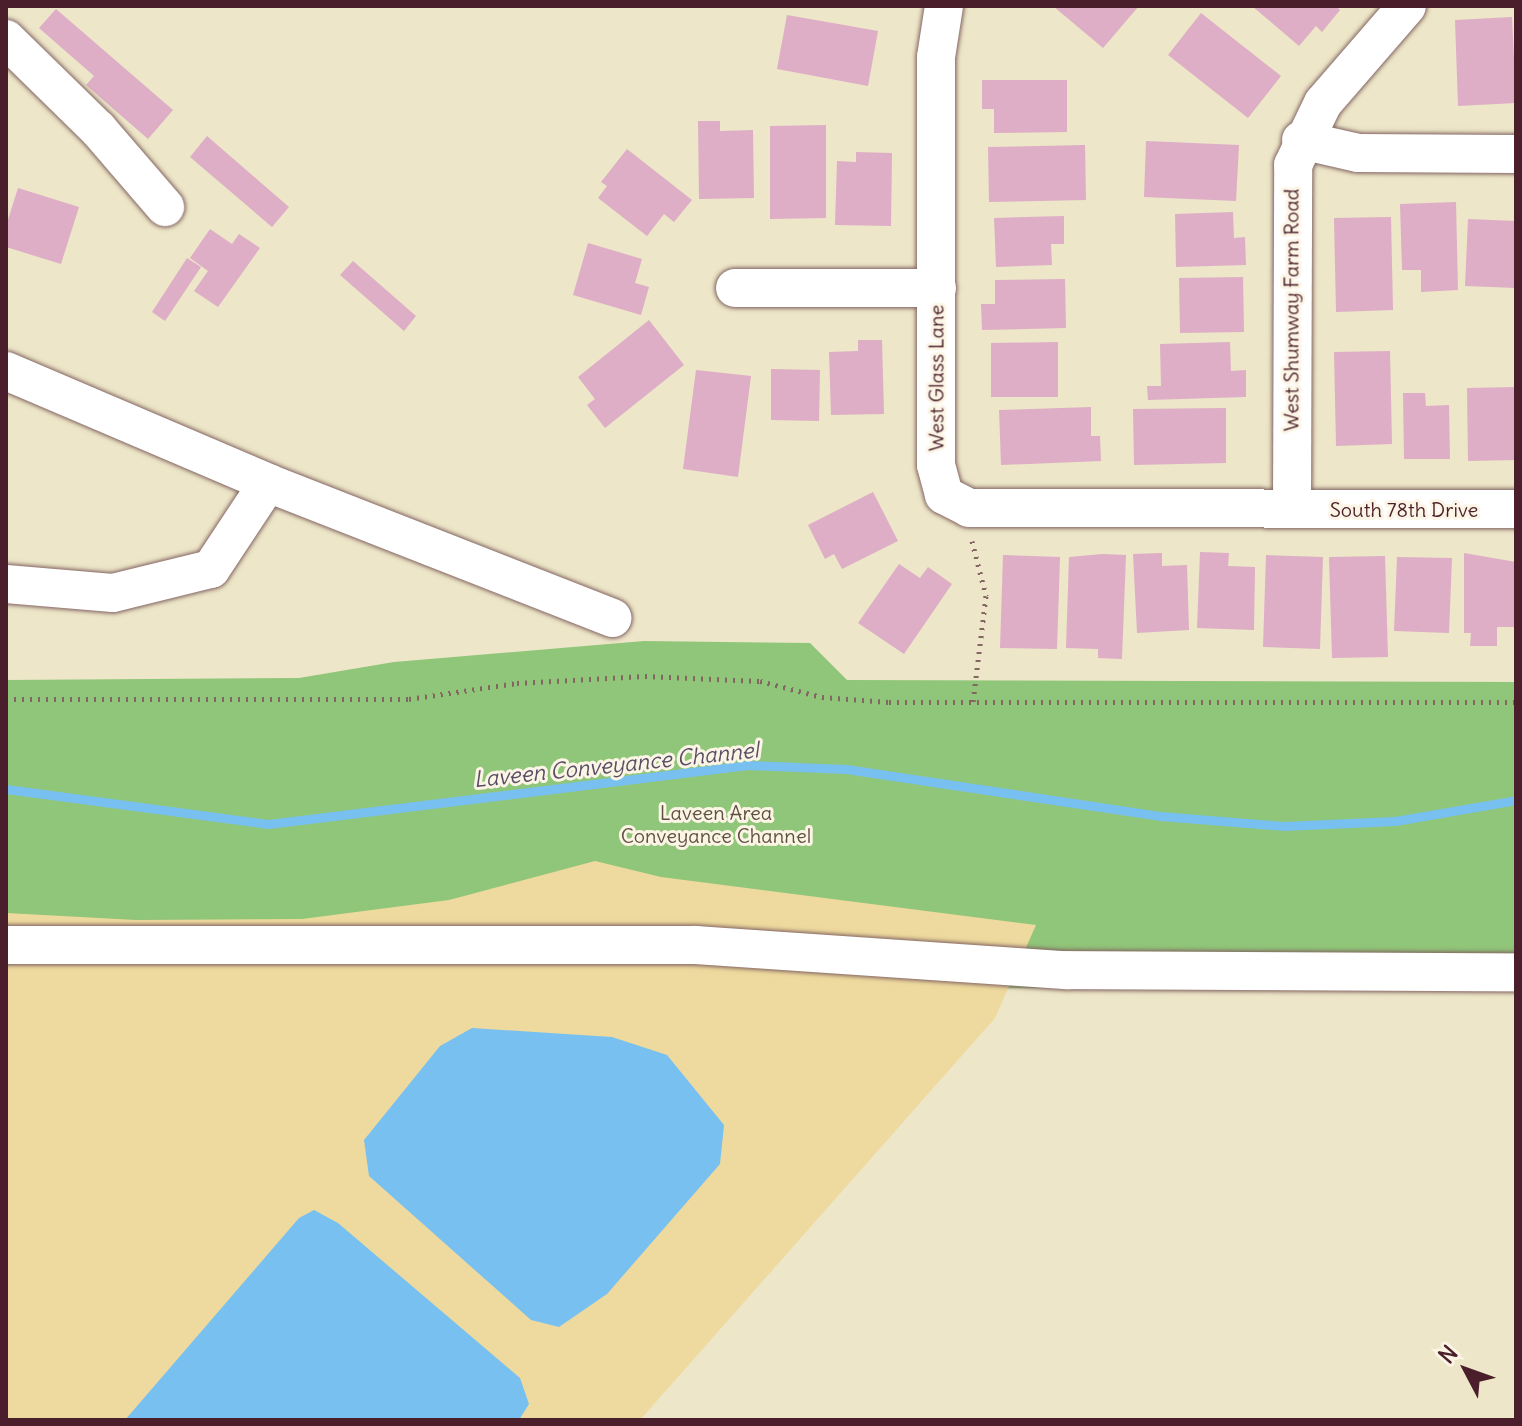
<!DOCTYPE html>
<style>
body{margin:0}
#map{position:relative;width:1522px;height:1426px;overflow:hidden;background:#ede6c8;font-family:Delius,sans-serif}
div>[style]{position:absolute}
.green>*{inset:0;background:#90c679}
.sand>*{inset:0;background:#eeda9e}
.water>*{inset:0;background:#78c0f0}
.stream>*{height:9px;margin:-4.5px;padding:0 4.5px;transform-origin:4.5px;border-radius:4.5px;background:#78c0f0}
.building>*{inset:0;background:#ddaec6}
.path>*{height:5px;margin-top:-2.5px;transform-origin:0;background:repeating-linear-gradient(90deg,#836562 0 2px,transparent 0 8px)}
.roads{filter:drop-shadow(0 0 2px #836562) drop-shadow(0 0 2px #836562)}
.minor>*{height:38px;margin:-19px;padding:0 19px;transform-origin:19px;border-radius:19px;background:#fff}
span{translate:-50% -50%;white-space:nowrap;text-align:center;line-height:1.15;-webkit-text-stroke:6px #fcf5e5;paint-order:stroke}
.street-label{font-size:20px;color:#4a1f2b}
.park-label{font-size:20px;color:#5f5142}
.water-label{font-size:22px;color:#584f66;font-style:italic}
.frame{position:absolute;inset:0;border:8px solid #4a1f2b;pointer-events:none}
.north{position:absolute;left:1426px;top:1330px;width:80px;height:80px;-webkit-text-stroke:6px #fcf5e5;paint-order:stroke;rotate:311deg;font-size:22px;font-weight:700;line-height:32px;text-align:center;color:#4a1f2b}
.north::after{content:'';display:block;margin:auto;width:28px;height:36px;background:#4a1f2b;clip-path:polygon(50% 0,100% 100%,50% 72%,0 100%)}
</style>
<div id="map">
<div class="green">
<i style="clip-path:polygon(644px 641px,810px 643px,847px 680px,1516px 682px,1516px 987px,6px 991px,6px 680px,299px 678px,394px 662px)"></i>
</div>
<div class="sand">
<i style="clip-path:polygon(595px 861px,661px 877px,1036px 925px,995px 1018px,640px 1420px,6px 1420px,6px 913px,136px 920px,302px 919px,449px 900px)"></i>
</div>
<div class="water">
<i style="clip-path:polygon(472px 1028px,612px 1037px,667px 1055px,724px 1125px,720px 1164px,607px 1294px,559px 1327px,531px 1320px,369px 1176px,364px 1140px,440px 1046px)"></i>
<i style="clip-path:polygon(314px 1210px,338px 1223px,520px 1378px,529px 1404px,519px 1420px,125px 1420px,299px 1218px)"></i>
</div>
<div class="stream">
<i style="left:6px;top:789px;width:264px;rotate:7.6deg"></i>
<i style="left:268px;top:824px;width:483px;rotate:-7deg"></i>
<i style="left:747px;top:765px;width:99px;rotate:2.3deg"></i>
<i style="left:846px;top:769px;width:317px;rotate:8.5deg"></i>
<i style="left:1160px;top:816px;width:123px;rotate:4.6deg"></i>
<i style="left:1283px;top:826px;width:112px;rotate:-2.6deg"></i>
<i style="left:1395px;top:821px;width:123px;rotate:-9.8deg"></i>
</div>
<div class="building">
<i style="clip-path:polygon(1053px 6px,1139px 6px,1103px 48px)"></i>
<i style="clip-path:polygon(1252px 6px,1336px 6px,1340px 10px,1322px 32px,1316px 26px,1299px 46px)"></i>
<i style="clip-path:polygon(56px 9px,173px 110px,148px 139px,86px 85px,94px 76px,39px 28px)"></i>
<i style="clip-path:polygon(1201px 13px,1281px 76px,1248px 118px,1168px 55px)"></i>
<i style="clip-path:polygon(787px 15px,878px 31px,868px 86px,777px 69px)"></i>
<i style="clip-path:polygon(1512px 17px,1516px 103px,1458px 106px,1455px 20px)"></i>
<i style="clip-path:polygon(982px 80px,1067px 80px,1067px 132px,994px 133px,994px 109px,982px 109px)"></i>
<i style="clip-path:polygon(698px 121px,720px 121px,720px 131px,753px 130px,754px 198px,699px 199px)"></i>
<i style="clip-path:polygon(826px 125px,826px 218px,770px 219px,770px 126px)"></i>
<i style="clip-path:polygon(207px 136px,289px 207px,272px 227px,190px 157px)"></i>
<i style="clip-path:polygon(1146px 141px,1239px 145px,1236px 201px,1144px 197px)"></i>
<i style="clip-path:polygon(1085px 145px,1086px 200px,989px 202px,988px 147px)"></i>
<i style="clip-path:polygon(627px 149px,692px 200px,674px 222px,664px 214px,647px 236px,598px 198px,607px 186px,601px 182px)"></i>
<i style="clip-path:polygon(856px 152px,892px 153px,891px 226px,835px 225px,837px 161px,856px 162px)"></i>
<i style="clip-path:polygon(18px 188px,79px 207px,61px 264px,6px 247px,6px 226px)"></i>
<i style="clip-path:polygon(1456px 202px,1458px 290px,1421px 292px,1421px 270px,1402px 270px,1400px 204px)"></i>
<i style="clip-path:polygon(1233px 212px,1234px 238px,1245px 237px,1246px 265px,1176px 267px,1175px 214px)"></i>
<i style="clip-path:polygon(1064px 216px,1064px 244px,1051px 244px,1052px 265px,996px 267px,994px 218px)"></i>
<i style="clip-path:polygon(1391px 217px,1393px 310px,1336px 312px,1334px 218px)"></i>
<i style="clip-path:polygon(1468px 219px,1516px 221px,1516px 288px,1465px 286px)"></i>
<i style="clip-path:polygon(210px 229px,232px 244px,239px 234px,260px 248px,218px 307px,194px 291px,208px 271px,190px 258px)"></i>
<i style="clip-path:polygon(588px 243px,642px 259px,635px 283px,649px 287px,641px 315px,573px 295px)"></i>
<i style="clip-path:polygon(187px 258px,201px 267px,165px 321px,152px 312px)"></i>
<i style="clip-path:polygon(353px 261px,416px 316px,404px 331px,340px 275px)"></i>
<i style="clip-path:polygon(1243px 277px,1244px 332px,1180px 333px,1179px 278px)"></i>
<i style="clip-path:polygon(1065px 279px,1066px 328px,982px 330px,981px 304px,995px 304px,995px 280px)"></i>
<i style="clip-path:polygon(649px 320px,684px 365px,605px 428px,587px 405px,595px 399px,578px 377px)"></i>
<i style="clip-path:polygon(858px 340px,882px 340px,884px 414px,831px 415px,829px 352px,858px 351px)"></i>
<i style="clip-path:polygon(1058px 342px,1058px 397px,991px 397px,991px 343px)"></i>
<i style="clip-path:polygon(1230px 342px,1231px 371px,1246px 370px,1246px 397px,1148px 400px,1147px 386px,1161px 386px,1160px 344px)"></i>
<i style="clip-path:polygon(1390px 351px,1392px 444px,1336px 446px,1334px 352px)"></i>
<i style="clip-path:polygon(771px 369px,820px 370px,819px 421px,771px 420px)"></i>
<i style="clip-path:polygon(696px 370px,751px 376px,738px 477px,683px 469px)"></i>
<i style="clip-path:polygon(1516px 387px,1516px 460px,1468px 461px,1467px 388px)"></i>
<i style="clip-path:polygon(1403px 393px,1425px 393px,1426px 406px,1449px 405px,1450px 459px,1404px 459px)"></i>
<i style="clip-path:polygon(1091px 407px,1091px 436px,1100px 436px,1101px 461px,1001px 465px,999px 410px)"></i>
<i style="clip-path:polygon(1226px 408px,1226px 463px,1134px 465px,1133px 409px)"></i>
<i style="clip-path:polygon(873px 492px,898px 541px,842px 569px,834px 554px,825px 559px,808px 525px)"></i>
<i style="clip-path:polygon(1200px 552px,1229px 553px,1228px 566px,1255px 567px,1254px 630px,1197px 628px)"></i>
<i style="clip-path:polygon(1162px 553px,1162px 566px,1187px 565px,1189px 630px,1137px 633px,1133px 554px)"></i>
<i style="clip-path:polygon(1464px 553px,1516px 562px,1516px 627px,1497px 627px,1497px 646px,1470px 646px,1471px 633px,1464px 633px)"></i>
<i style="clip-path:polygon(1102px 554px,1126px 555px,1122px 659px,1098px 658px,1098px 649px,1066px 648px,1069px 557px)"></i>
<i style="clip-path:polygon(1003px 555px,1060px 557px,1057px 649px,1000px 648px)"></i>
<i style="clip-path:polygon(1266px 555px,1323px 557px,1320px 649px,1263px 647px)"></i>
<i style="clip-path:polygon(1385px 556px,1388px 657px,1332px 658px,1329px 557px)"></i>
<i style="clip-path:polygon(1397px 557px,1452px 558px,1449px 633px,1394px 631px)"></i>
<i style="clip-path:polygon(899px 564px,920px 578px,928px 567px,952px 584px,904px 654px,858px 623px)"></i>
</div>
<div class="path">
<i style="left:972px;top:541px;width:57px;rotate:75.7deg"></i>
<i style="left:986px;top:596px;width:107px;rotate:97deg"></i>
<i style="left:6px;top:699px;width:403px"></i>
<i style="left:409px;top:699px;width:109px;rotate:-8.4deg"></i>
<i style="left:517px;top:683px;width:128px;rotate:-3.1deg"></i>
<i style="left:645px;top:676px;width:115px;rotate:2.5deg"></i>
<i style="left:760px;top:681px;width:64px;rotate:14.5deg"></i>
<i style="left:822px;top:697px;width:67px;rotate:4.3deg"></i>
<i style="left:889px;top:702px;width:627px"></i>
</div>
<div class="roads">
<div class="minor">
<i style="left:944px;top:6px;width:52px;rotate:98.9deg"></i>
<i style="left:936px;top:57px;width:408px;rotate:90deg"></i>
<i style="left:936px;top:465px;width:31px;rotate:75deg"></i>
<i style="left:944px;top:495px;width:28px;rotate:27deg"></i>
<i style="left:969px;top:508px;width:547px;rotate:0.1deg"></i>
<i style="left:6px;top:39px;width:129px;rotate:44.4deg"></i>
<i style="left:98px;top:129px;width:103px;rotate:49.3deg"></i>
<i style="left:1301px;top:140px;width:58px;rotate:12.8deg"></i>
<i style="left:1358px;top:153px;width:158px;rotate:0.4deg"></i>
<i style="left:735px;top:288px;width:202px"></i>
<i style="left:6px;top:371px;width:285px;rotate:23.1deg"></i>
<i style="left:1292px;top:509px;width:344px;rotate:-89.8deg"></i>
<i style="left:1293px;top:165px;width:69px;rotate:-64.2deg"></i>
<i style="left:1323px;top:103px;width:128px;rotate:-49.1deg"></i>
<i style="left:6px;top:584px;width:107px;rotate:4.8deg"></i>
<i style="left:113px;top:593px;width:101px;rotate:-13.8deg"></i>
<i style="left:211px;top:569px;width:103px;rotate:-56.5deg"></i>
<i style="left:268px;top:483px;width:370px;rotate:21.4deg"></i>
<i style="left:6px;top:945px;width:690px"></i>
<i style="left:696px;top:945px;width:372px;rotate:3.9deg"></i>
<i style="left:1067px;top:970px;width:449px;rotate:0.3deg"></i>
</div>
</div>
<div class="street-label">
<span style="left:1291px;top:310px;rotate:-90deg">West Shumway Farm Road</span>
<span style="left:936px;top:378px;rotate:-90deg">West Glass Lane</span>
<span style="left:1404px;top:509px">South 78th Drive</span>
</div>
<div class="park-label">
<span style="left:716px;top:824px">Laveen Area<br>Conveyance Channel</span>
</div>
<div class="water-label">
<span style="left:616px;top:765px;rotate:-6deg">Laveen Conveyance Channel</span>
</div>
<div class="frame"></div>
<div class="north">N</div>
</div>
